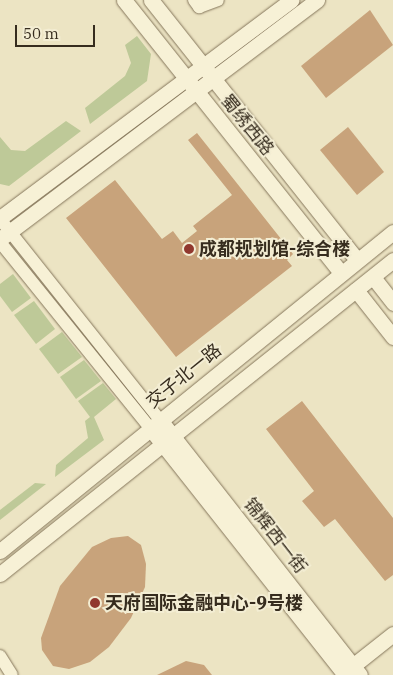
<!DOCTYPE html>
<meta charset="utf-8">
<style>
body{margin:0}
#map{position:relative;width:393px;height:675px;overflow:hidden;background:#ece4c3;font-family:"IBM Plex Serif","Noto Sans SC",serif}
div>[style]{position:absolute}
.green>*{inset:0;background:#bec998}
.building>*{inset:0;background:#c8a37b}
.roads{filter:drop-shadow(0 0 1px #85765b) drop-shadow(0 0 1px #85765b)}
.minor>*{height:12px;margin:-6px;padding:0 6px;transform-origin:6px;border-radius:6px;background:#f7f1d6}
.tertiary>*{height:15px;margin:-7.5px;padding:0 7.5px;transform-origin:7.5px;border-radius:7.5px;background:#f7f1d6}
.dots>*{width:14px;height:14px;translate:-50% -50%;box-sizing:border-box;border:2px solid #f3edd3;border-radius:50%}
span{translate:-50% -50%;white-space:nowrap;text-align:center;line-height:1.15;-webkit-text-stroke:4px #f3edd3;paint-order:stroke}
.street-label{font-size:18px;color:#362c1e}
.poi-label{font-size:18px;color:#362c1e;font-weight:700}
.left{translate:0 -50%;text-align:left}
.scale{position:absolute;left:15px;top:25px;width:80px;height:22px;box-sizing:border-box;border:2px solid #362c1e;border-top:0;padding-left:6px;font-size:15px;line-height:18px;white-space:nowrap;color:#362c1e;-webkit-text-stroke:4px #f3edd3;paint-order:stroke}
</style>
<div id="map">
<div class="green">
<i style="clip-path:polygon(137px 36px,151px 54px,147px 81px,90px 124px,85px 108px,125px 76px,131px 63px,125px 45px)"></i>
<i style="clip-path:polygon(66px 121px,81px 131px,9px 186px,0 184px,0 137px,11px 150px,25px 151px)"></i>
<i style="clip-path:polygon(13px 274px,31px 298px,12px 312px,0 296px,0 284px)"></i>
<i style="clip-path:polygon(34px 301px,55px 329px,36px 344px,14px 315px)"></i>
<i style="clip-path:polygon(62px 332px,82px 357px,58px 374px,39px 349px)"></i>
<i style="clip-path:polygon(84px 360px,101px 381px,76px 399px,60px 377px)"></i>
<i style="clip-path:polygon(103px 383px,116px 399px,94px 417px,104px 440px,55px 477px,56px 465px,88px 438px,85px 421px,90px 417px,78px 401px)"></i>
<i style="clip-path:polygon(35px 483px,46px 484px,0 520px,0 510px)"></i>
</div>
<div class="building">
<i style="clip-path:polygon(370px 10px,393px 45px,326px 98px,301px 66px)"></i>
<i style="clip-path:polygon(348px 127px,384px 172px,357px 195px,320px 150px)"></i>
<i style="clip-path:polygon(197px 133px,293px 254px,287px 260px,292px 266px,176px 357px,66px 218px,115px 180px,162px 239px,173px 231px,182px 243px,197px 231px,193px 226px,232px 195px,188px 140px)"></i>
<i style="clip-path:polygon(302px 401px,393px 518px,393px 575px,385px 581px,335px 519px,324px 527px,302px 501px,314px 491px,266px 429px)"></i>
<i style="clip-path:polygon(128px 536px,141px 545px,146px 564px,145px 587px,131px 618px,109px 647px,90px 662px,69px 669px,53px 666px,42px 650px,41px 638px,60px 586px,92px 547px,111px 538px)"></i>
<i style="clip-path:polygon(186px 661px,204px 665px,212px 675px,157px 675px)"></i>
</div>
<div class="roads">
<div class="minor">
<i style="left:194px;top:0;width:9px;rotate:54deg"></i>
<i style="left:199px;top:7px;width:20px;rotate:-20deg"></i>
<i style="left:0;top:219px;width:257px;rotate:51.5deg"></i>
<i style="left:0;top:242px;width:239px;rotate:51.1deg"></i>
<i style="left:0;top:656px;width:22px;rotate:58deg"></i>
</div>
<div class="tertiary">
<i style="left:124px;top:0;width:349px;rotate:51.5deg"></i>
<i style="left:151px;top:0;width:332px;rotate:51.6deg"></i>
<i style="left:0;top:218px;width:364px;rotate:-36.8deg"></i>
<i style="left:0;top:239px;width:397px;rotate:-37deg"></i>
<i style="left:373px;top:277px;width:33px;rotate:52deg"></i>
<i style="left:356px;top:290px;width:60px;rotate:51.8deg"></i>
<i style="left:160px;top:420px;width:324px;rotate:51.9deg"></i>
<i style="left:150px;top:428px;width:315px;rotate:51.7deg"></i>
<i style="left:0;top:551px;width:506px;rotate:-39.07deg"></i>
<i style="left:0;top:574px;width:503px;rotate:-38.62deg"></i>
<i style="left:345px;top:672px;width:61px;rotate:-38.4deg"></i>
</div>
</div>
<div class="dots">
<i style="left:189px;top:249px;background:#91382e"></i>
<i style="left:95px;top:603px;background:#91382e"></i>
</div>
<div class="street-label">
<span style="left:247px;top:125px;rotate:51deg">蜀绣西路</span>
<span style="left:184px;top:376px;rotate:-39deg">交子北一路</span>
<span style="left:275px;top:536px;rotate:52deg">锦辉西一街</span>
</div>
<div class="poi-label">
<span class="left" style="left:199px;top:249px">成都规划馆-综合楼</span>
<span class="left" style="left:105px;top:603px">天府国际金融中心-9号楼</span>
</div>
<div class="scale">50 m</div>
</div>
